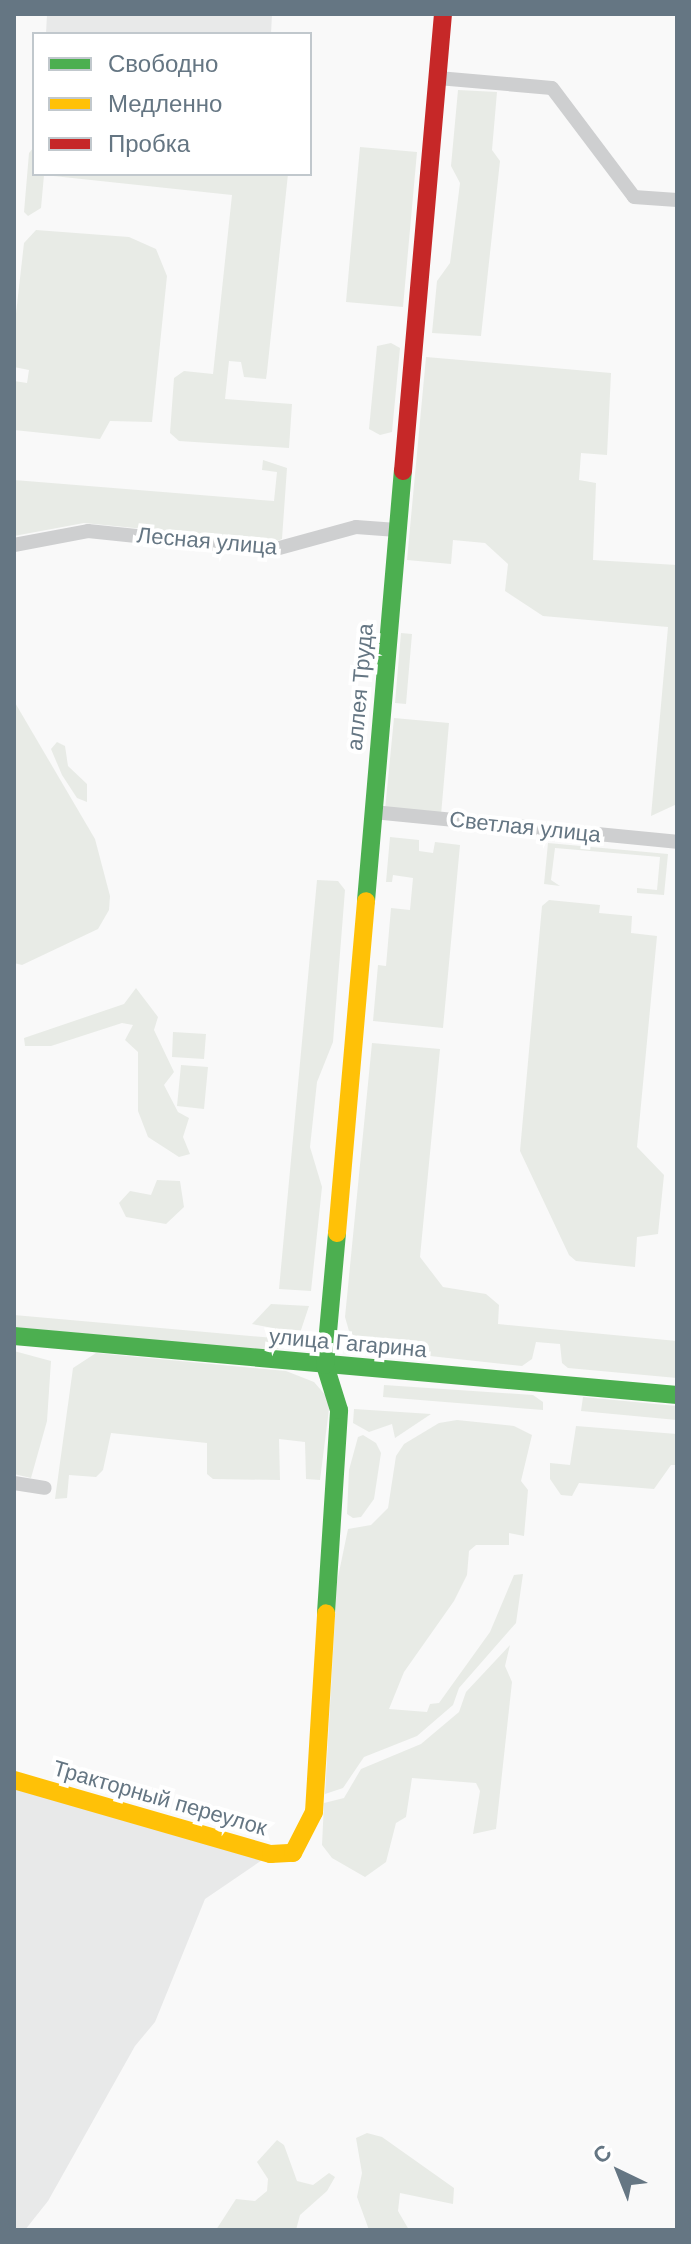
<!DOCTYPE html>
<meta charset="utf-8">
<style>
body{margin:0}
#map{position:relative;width:691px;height:2244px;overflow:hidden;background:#f9f9f9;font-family:Arial,sans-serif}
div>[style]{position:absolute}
.built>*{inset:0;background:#e8e9e9}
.green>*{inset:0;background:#e8ebe6}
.street>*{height:14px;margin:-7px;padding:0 7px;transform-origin:7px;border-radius:7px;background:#cecfd0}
.fast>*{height:18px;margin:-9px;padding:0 9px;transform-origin:9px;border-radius:9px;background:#4caf50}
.slow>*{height:18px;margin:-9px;padding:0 9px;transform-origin:9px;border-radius:9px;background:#ffc107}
.jam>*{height:18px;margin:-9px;padding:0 9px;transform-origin:9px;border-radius:9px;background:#c62828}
span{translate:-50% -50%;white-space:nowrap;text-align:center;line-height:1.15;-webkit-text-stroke:8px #fff;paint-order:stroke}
.street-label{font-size:22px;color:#657683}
.frame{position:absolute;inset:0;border:16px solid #657683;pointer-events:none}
.legend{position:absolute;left:32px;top:32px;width:280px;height:144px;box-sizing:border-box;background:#fff;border:2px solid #c1c8cd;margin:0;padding:10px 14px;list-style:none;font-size:24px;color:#657683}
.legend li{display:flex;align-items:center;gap:16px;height:40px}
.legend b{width:40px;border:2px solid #c1c8cd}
.north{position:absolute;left:579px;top:2132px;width:80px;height:80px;-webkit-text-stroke:6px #fff;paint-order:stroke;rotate:317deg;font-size:22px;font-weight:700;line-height:32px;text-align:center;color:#657683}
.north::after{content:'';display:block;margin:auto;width:28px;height:36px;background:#657683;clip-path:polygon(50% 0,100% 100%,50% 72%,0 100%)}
</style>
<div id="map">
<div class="built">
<i style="clip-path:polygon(47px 14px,272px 14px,271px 34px,46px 34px)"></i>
<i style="clip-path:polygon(14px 1780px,271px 1854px,205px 1899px,155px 2022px,135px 2046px,48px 2201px,25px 2230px,14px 2230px)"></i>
</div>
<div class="green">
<i style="clip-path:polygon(458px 90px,497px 92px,492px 150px,500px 161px,481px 336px,432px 333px,437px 281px,450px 263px,460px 183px,451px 166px)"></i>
<i style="clip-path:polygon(34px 147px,34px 174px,288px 174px,267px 372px,266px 379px,244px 377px,241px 362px,229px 361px,225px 399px,292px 404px,289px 448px,179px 441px,170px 433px,174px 378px,184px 371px,213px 374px,232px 195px,44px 175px,41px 208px,28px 216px,24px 212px,29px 153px)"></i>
<i style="clip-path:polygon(360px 147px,417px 152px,403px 307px,346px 302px)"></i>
<i style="clip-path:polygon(36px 230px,129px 237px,156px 249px,167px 276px,152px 422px,110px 421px,100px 439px,14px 430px,14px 381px,27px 383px,29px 370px,14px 367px,14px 331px,24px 243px)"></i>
<i style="clip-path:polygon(391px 343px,400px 348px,392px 432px,380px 435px,369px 429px,377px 346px)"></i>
<i style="clip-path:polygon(426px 357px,611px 373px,607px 455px,581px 453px,579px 480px,596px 483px,593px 560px,677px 565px,677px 804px,651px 816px,668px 627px,543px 616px,505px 591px,508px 564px,485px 543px,453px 540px,451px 564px,407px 560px)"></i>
<i style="clip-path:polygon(263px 460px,287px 468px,282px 539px,275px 542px,84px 523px,14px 536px,14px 480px,274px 501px,277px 472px,262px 470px)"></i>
<i style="clip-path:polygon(401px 633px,412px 634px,406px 704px,395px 703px)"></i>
<i style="clip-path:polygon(14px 701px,95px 839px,110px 896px,109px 910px,98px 929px,22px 965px,14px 963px)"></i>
<i style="clip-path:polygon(394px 718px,449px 723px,441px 815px,385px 810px)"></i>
<i style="clip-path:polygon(57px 742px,65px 746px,68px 766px,87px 784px,87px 802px,77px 798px,62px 775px,51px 749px)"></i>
<i style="clip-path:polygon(390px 837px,419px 840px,419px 851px,433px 853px,435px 842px,460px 845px,443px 1028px,373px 1021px,378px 965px,386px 966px,391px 908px,410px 910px,413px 878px,393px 875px,392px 882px,386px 882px)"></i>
<i style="clip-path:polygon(548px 843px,668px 854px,664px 895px,637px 893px,637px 888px,657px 890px,660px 857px,555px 848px,551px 880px,560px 886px,544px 884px)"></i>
<i style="clip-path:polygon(317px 880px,338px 881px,345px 890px,333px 1042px,317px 1082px,310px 1147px,322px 1187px,311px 1291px,279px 1289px)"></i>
<i style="clip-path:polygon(549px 900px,600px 905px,599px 913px,632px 916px,631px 933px,657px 936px,637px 1147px,664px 1175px,658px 1234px,637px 1237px,635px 1267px,576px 1261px,569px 1255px,520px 1151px,542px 906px)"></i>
<i style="clip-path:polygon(136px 988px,158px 1017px,154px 1030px,174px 1072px,164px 1085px,178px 1112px,189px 1118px,183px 1137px,190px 1154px,179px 1157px,148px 1137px,138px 1111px,138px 1052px,125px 1040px,133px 1025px,122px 1023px,51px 1046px,25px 1046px,24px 1038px,124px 1004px)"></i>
<i style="clip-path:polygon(173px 1032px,206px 1034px,204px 1059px,172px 1057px)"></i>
<i style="clip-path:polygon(372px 1043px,440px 1049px,420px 1257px,443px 1287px,486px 1294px,499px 1305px,498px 1324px,677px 1341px,677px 1378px,568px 1368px,562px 1363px,560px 1344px,536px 1342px,532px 1359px,522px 1366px,384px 1351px,365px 1346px,349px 1331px,345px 1317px)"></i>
<i style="clip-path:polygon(181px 1065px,208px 1067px,204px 1109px,177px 1106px)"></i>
<i style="clip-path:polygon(157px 1180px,180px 1181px,184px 1207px,166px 1224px,126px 1217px,119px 1203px,130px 1191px,151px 1195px)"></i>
<i style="clip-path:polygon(271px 1304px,309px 1306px,300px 1333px,252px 1324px)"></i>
<i style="clip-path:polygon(14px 1315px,297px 1340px,273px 1351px,14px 1327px)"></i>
<i style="clip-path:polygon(14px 1351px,51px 1361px,47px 1421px,31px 1478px,14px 1474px)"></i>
<i style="clip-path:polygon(96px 1353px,286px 1371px,314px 1382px,327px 1397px,329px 1409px,320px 1480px,306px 1479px,305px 1442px,279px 1439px,280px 1480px,213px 1479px,207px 1474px,207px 1443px,111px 1433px,103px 1470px,96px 1477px,69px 1475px,67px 1498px,55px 1499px,73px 1368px)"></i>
<i style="clip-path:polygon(384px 1385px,533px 1395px,543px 1402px,543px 1410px,383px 1397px)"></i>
<i style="clip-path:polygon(583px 1397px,677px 1406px,677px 1420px,581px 1411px)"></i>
<i style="clip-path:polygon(354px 1409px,431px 1414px,395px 1438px,392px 1424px,369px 1432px,353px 1423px)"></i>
<i style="clip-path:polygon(457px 1420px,514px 1426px,532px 1435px,521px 1481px,528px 1490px,524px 1536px,509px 1533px,509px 1545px,476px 1545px,469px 1551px,467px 1575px,454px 1601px,404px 1672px,389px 1709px,427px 1712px,430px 1704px,439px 1703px,490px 1632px,514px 1575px,523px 1574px,516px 1623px,459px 1688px,453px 1705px,417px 1736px,364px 1757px,343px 1788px,325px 1794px,337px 1582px,348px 1529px,371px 1525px,388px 1508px,396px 1456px,404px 1444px,439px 1423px)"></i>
<i style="clip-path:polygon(576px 1426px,677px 1434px,677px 1465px,671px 1465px,654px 1489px,579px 1483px,572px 1496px,561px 1495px,550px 1479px,550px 1463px,570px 1465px)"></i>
<i style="clip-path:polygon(363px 1435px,376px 1443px,381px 1453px,374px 1499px,361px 1517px,353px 1518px,347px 1514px,349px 1470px,358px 1437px)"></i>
<i style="clip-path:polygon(510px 1645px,505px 1666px,512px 1682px,496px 1829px,473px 1834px,480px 1791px,476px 1783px,412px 1778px,406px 1817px,396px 1823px,386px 1862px,365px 1877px,332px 1858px,322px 1845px,324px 1803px,344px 1798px,361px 1769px,421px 1744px,459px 1712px,466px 1692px)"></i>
<i style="clip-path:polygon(367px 2133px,382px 2137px,454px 2188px,453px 2204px,400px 2193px,398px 2211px,409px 2230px,369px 2230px,357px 2197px,362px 2173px,356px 2138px)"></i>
<i style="clip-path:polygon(277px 2140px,284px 2145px,297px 2181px,313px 2185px,329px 2173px,335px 2177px,327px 2191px,300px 2215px,296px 2230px,216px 2230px,236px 2199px,255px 2201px,267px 2191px,268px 2179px,257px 2162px)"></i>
</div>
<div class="street">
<i style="left:438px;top:78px;width:114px;rotate:5deg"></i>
<i style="left:552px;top:88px;width:136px;rotate:53deg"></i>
<i style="left:634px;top:197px;width:43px;rotate:4deg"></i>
<i style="left:14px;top:545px;width:75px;rotate:-10.7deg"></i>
<i style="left:88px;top:531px;width:185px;rotate:5.9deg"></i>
<i style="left:272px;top:550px;width:87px;rotate:-15.3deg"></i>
<i style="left:356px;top:527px;width:41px;rotate:4.2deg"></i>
<i style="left:373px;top:812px;width:305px;rotate:5.6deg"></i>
<i style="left:14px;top:1483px;width:31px;rotate:9deg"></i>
</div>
<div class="fast">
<i style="left:366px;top:901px;width:432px;rotate:-85.1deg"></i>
<i style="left:14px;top:1336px;width:666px;rotate:5.09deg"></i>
<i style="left:326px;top:1613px;width:203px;rotate:-86.3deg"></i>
<i style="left:339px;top:1410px;width:47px;rotate:-107.3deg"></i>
<i style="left:325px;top:1365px;width:133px;rotate:-84.8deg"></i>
</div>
<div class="slow">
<i style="left:337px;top:1233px;width:333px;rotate:-85deg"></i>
<i style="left:14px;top:1780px;width:267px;rotate:16.1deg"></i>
<i style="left:271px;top:1854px;width:22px;rotate:-3deg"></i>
<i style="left:293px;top:1853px;width:46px;rotate:-62.9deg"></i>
<i style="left:314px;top:1812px;width:199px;rotate:-86.5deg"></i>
</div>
<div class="jam">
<i style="left:403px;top:471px;width:459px;rotate:-85deg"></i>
</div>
<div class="street-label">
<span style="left:207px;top:541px;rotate:5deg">Лесная улица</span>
<span style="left:360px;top:687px;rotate:-85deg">аллея Труда</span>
<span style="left:525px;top:827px;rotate:6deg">Светлая улица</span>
<span style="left:348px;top:1343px;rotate:5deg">улица Гагарина</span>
<span style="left:160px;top:1798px;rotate:16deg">Тракторный переулок</span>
</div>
<div class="frame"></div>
<ul class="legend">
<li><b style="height:10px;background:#4caf50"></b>Свободно</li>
<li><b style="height:10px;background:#ffc107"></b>Медленно</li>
<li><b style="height:10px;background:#c62828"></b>Пробка</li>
</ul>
<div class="north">С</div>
</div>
